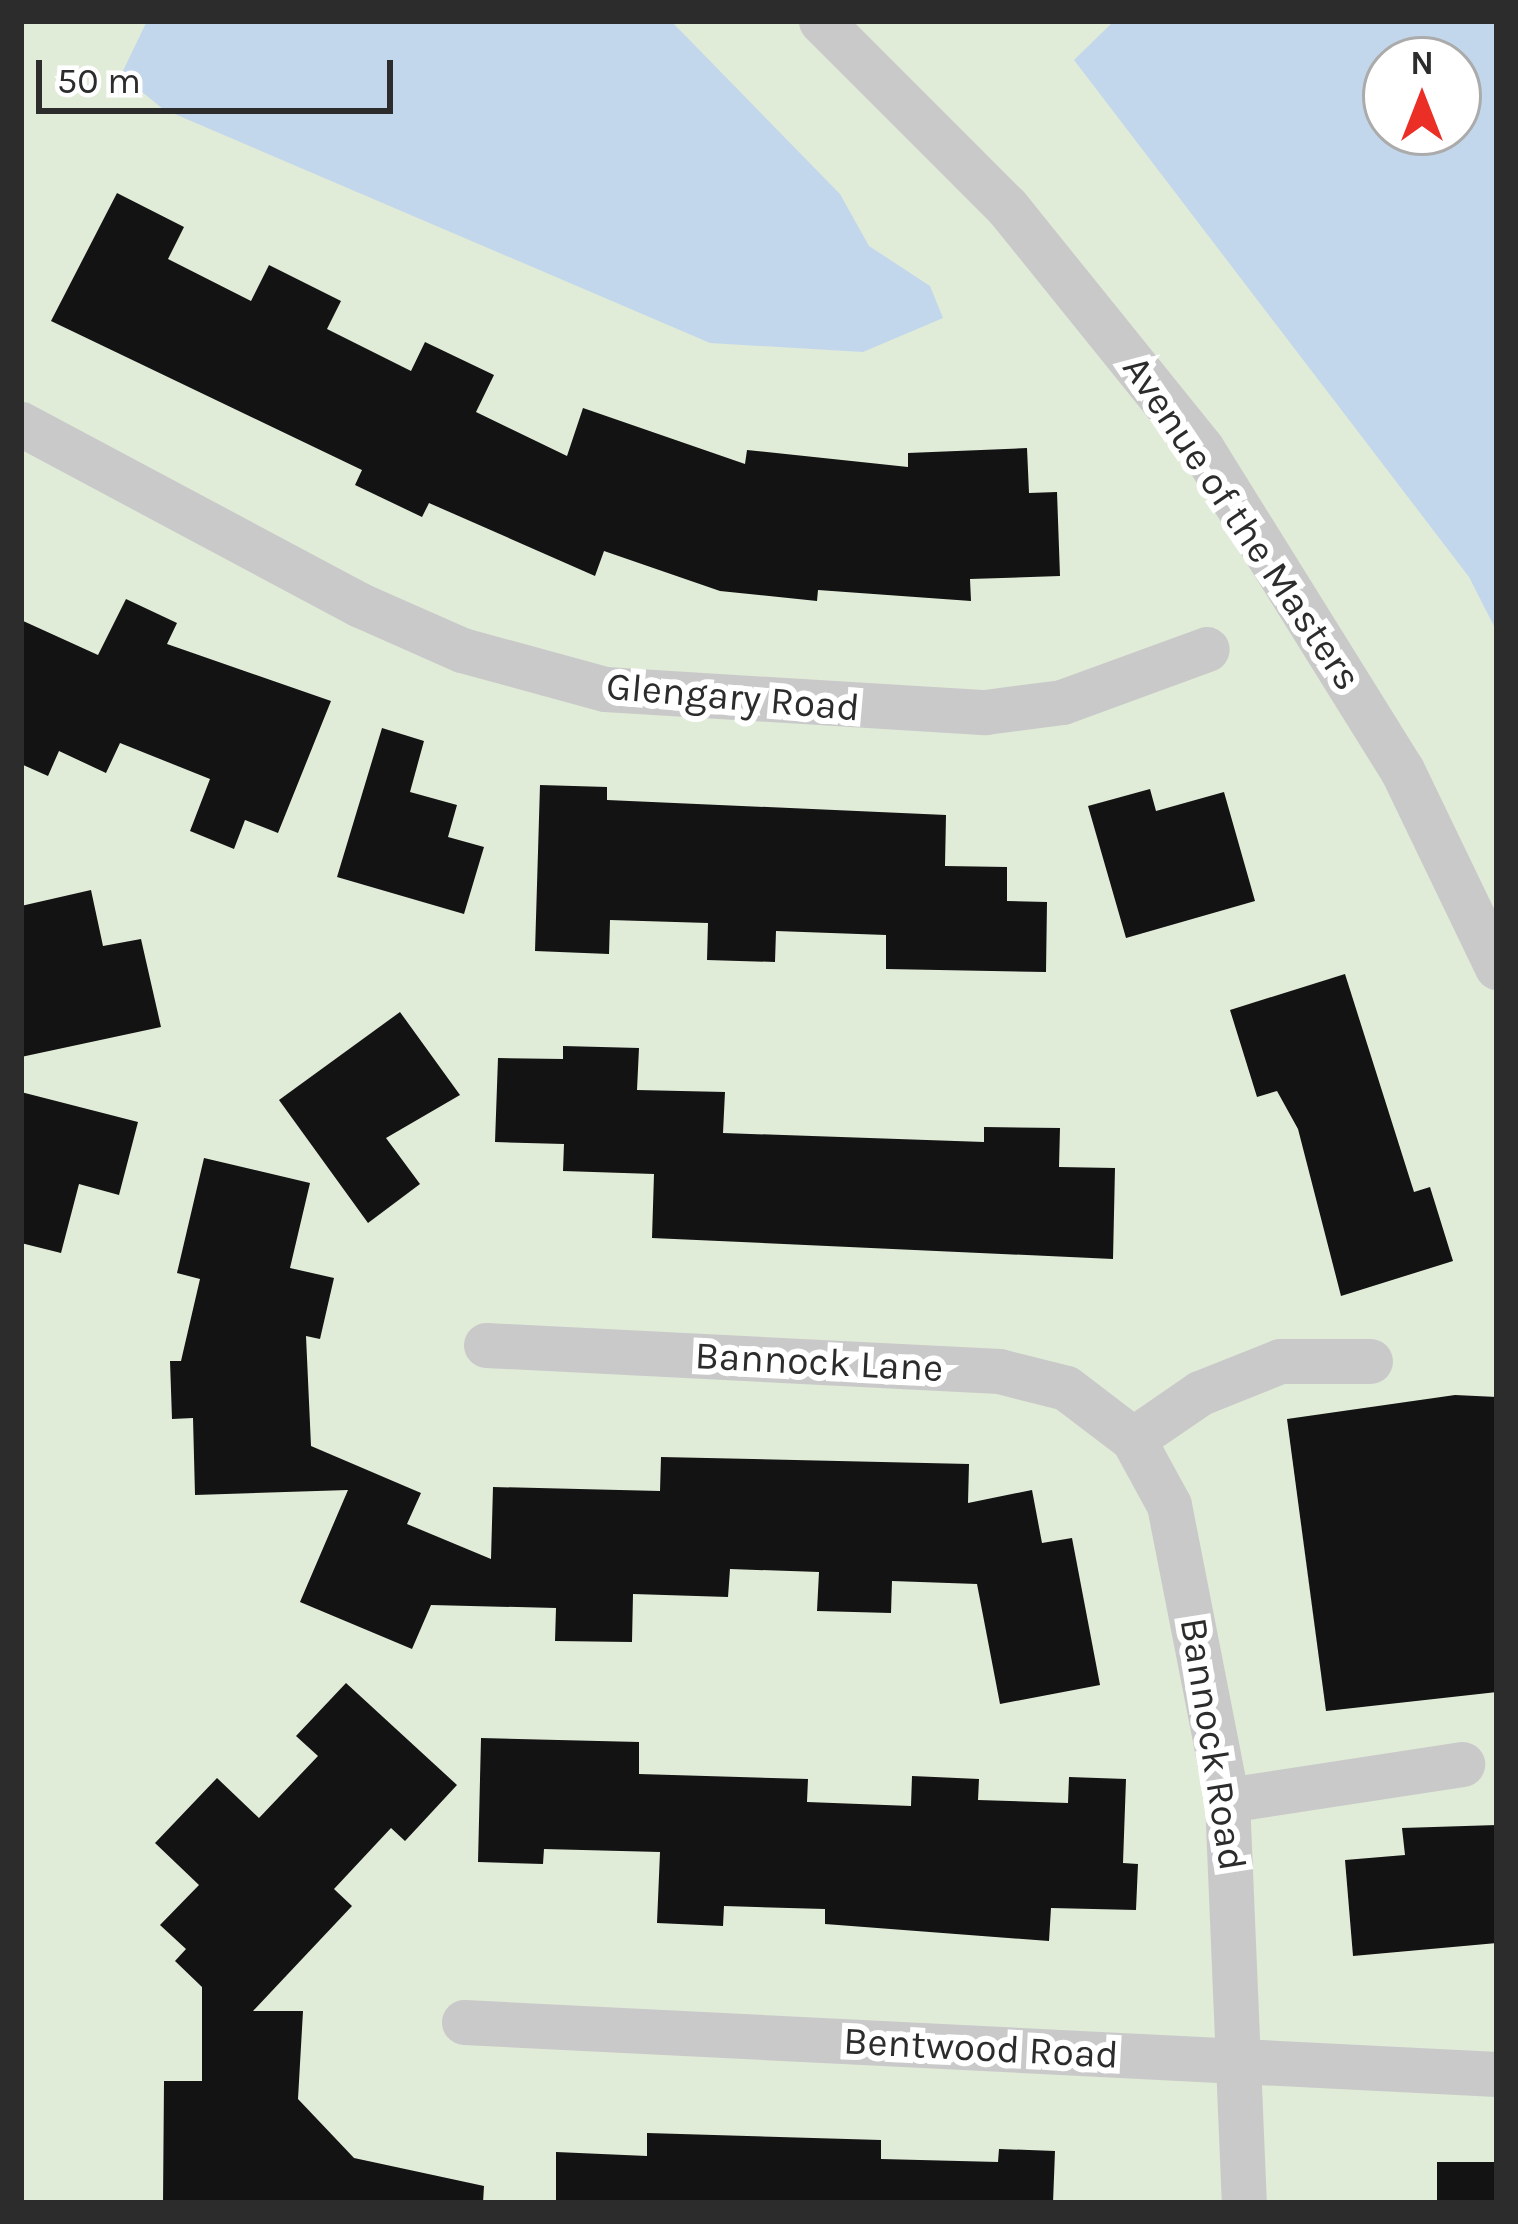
<!DOCTYPE html>
<style>
body{margin:0}
#map{position:relative;width:1518px;height:2224px;overflow:hidden;background:#fff;font-family:Karla,sans-serif}
div>[style]{position:absolute}
.green>*{inset:0;background:#e0ebd8}
.water>*{inset:0;background:#c3d7ec}
.building>*{inset:0;background:#131313}
.street>*{height:45px;margin:-22.5px;padding:0 22.5px;transform-origin:22.5px;border-radius:22.5px;background:#c9c9c9}
span{translate:-50% -50%;white-space:nowrap;text-align:center;line-height:1.15;-webkit-text-stroke:12px #fff;paint-order:stroke}
.street-label{font-size:39px;color:#2c2c2c}
.frame{position:absolute;inset:0;border:24px solid #2c2c2c;pointer-events:none}
.north{position:absolute;left:1362px;top:36px;width:120px;height:120px;box-sizing:border-box;background:#fff;border:3px solid #ababab;border-radius:50%;rotate:0deg;font-size:33px;font-weight:700;line-height:48px;text-align:center;color:#2c2c2c}
.north::after{content:'';display:block;margin:auto;width:42px;height:54px;background:#eb2e26;clip-path:polygon(50% 0,100% 100%,50% 72%,0 100%)}
.scale{position:absolute;left:36px;top:60px;width:357px;height:54px;box-sizing:border-box;border:6px solid #2c2c2c;border-top:0;padding-left:15px;font-size:36px;line-height:42px;white-space:nowrap;color:#2c2c2c;-webkit-text-stroke:9px #fff;paint-order:stroke}
</style>
<div id="map">
<div class="green">
<i style="clip-path:polygon(evenodd,21px 21px,1497px 21px,1497px 2203px,21px 2203px,21px 21px,1386px 60px,1458px 60px,1458px 132px,1386px 132px,1386px 60px)"></i>
</div>
<div class="water">
<i style="clip-path:polygon(147px 21px,671px 21px,840px 194px,869px 246px,930px 286px,943px 318px,863px 352px,710px 343px,163px 109px,121px 75px)"></i>
<i style="clip-path:polygon(evenodd,1114px 21px,1497px 21px,1497px 632px,1469px 577px,1074px 60px,1114px 21px,1386px 60px,1458px 60px,1458px 132px,1386px 132px,1386px 60px)"></i>
</div>
<div class="building">
<i style="clip-path:polygon(117px 193px,184px 227px,168px 259px,251px 301px,269px 265px,341px 301px,327px 329px,411px 371px,425px 342px,494px 375px,476px 412px,567px 456px,583px 408px,745px 464px,747px 450px,908px 467px,908px 453px,1027px 448px,1029px 493px,1057px 492px,1060px 576px,970px 579px,971px 601px,818px 590px,817px 601px,720px 591px,604px 551px,595px 576px,429px 503px,422px 517px,355px 485px,362px 470px,51px 321px)"></i>
<i style="clip-path:polygon(126px 599px,177px 623px,167px 644px,331px 701px,278px 833px,245px 820px,234px 849px,190px 831px,210px 779px,120px 743px,106px 773px,59px 751px,48px 776px,21px 764px,21px 620px,98px 655px)"></i>
<i style="clip-path:polygon(382px 728px,424px 741px,410px 792px,457px 805px,448px 837px,484px 847px,464px 914px,337px 877px)"></i>
<i style="clip-path:polygon(540px 785px,607px 787px,607px 800px,946px 815px,945px 866px,1007px 867px,1007px 901px,1047px 902px,1046px 972px,886px 969px,886px 935px,776px 931px,775px 962px,707px 960px,708px 923px,610px 920px,609px 954px,535px 951px)"></i>
<i style="clip-path:polygon(1150px 789px,1156px 811px,1224px 792px,1255px 901px,1126px 938px,1088px 806px)"></i>
<i style="clip-path:polygon(91px 890px,103px 946px,141px 939px,161px 1027px,21px 1057px,21px 906px)"></i>
<i style="clip-path:polygon(1345px 974px,1414px 1192px,1430px 1187px,1453px 1261px,1341px 1296px,1298px 1129px,1277px 1091px,1257px 1097px,1230px 1010px)"></i>
<i style="clip-path:polygon(400px 1012px,460px 1095px,386px 1138px,420px 1184px,368px 1223px,279px 1100px)"></i>
<i style="clip-path:polygon(563px 1046px,639px 1048px,637px 1090px,725px 1092px,723px 1133px,984px 1142px,984px 1127px,1060px 1128px,1059px 1167px,1115px 1168px,1113px 1259px,652px 1238px,654px 1174px,563px 1171px,564px 1144px,495px 1142px,498px 1058px,563px 1059px)"></i>
<i style="clip-path:polygon(21px 1092px,138px 1122px,119px 1195px,79px 1184px,61px 1253px,21px 1243px)"></i>
<i style="clip-path:polygon(204px 1158px,310px 1183px,290px 1268px,334px 1278px,320px 1339px,306px 1336px,311px 1446px,421px 1493px,407px 1524px,491px 1559px,493px 1487px,660px 1491px,661px 1457px,969px 1464px,968px 1503px,1032px 1490px,1042px 1543px,1072px 1538px,1100px 1685px,1000px 1704px,977px 1584px,892px 1581px,891px 1613px,817px 1611px,819px 1572px,730px 1569px,728px 1597px,633px 1594px,632px 1642px,555px 1641px,556px 1608px,431px 1605px,412px 1649px,300px 1602px,348px 1490px,195px 1495px,193px 1418px,172px 1419px,170px 1361px,181px 1361px,200px 1279px,177px 1273px)"></i>
<i style="clip-path:polygon(1455px 1395px,1497px 1397px,1497px 1692px,1326px 1711px,1287px 1419px)"></i>
<i style="clip-path:polygon(346px 1683px,457px 1785px,405px 1841px,391px 1828px,334px 1889px,352px 1906px,253px 2011px,303px 2011px,298px 2099px,354px 2158px,484px 2186px,483px 2203px,163px 2203px,164px 2081px,202px 2081px,202px 1987px,175px 1961px,186px 1949px,160px 1925px,199px 1885px,155px 1843px,217px 1778px,259px 1818px,318px 1756px,296px 1736px)"></i>
<i style="clip-path:polygon(481px 1738px,639px 1742px,639px 1774px,808px 1779px,807px 1802px,911px 1806px,912px 1776px,979px 1779px,978px 1800px,1068px 1803px,1069px 1777px,1126px 1779px,1123px 1863px,1138px 1864px,1136px 1910px,1051px 1908px,1049px 1941px,825px 1924px,825px 1909px,724px 1906px,723px 1926px,657px 1923px,660px 1852px,544px 1849px,543px 1864px,478px 1862px)"></i>
<i style="clip-path:polygon(1497px 1825px,1497px 1943px,1353px 1956px,1345px 1860px,1405px 1855px,1402px 1828px)"></i>
<i style="clip-path:polygon(647px 2133px,881px 2140px,881px 2159px,998px 2162px,999px 2149px,1055px 2151px,1053px 2203px,556px 2203px,556px 2152px,647px 2156px)"></i>
<i style="clip-path:polygon(1437px 2162px,1497px 2162px,1497px 2203px,1437px 2203px)"></i>
</div>
<div class="street">
<i style="left:821px;top:21px;width:263px;rotate:45deg"></i>
<i style="left:1007px;top:207px;width:311px;rotate:51.1deg"></i>
<i style="left:1202px;top:449px;width:378px;rotate:58.1deg"></i>
<i style="left:1402px;top:770px;width:219px;rotate:64.3deg"></i>
<i style="left:21px;top:424px;width:384px;rotate:28.1deg"></i>
<i style="left:360px;top:605px;width:111px;rotate:23.8deg"></i>
<i style="left:462px;top:650px;width:148px;rotate:15.3deg"></i>
<i style="left:605px;top:689px;width:381px;rotate:3.5deg"></i>
<i style="left:985px;top:712px;width:78px;rotate:-7.4deg"></i>
<i style="left:1062px;top:702px;width:154px;rotate:-20.1deg"></i>
<i style="left:486px;top:1345px;width:514px;rotate:2.9deg"></i>
<i style="left:999px;top:1371px;width:69px;rotate:14.2deg"></i>
<i style="left:1066px;top:1388px;width:84px;rotate:37.3deg"></i>
<i style="left:1133px;top:1439px;width:75px;rotate:61.4deg"></i>
<i style="left:1169px;top:1505px;width:301px;rotate:78.9deg"></i>
<i style="left:1227px;top:1800px;width:403px;rotate:87.6deg"></i>
<i style="left:1133px;top:1439px;width:81px;rotate:-34.5deg"></i>
<i style="left:1200px;top:1393px;width:86px;rotate:-21.8deg"></i>
<i style="left:1280px;top:1361px;width:90px"></i>
<i style="left:1227px;top:1800px;width:238px;rotate:-8.7deg"></i>
<i style="left:464px;top:2022px;width:1034px;rotate:2.88deg"></i>
</div>
<div class="street-label">
<span style="left:1242px;top:523px;rotate:56deg">Avenue of the Masters</span>
<span style="left:733px;top:697px;rotate:5deg">Glengary Road</span>
<span style="left:819px;top:1362px;rotate:3deg">Bannock Lane</span>
<span style="left:1213px;top:1744px;rotate:81deg">Bannock Road</span>
<span style="left:981px;top:2048px;rotate:3deg">Bentwood Road</span>
</div>
<div class="frame"></div>
<div class="north">N</div>
<div class="scale">50 m</div>
</div>
